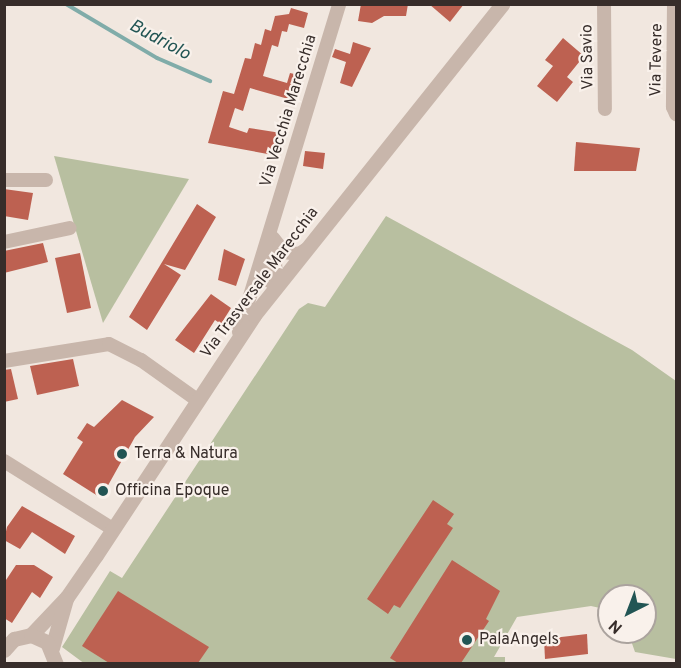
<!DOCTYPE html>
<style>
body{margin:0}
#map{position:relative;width:681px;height:668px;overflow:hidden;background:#f1e7df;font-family:Overpass,sans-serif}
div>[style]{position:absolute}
.green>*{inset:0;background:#b8bfa0}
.stream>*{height:4px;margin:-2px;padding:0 2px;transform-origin:2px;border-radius:2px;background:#80aca9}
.building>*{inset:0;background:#bd6151}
.minor>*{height:14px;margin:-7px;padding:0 7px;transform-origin:7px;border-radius:7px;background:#c8b6ab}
.tertiary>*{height:15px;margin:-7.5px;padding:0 7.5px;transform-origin:7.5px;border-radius:7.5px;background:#c8b6ab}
.dots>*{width:16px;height:16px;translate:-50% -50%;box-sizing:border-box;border:3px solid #f9f1eb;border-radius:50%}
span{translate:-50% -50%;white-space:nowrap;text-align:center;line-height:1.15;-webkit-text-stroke:4.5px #f9f1eb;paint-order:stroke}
.street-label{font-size:16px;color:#372d2a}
.poi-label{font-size:16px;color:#372d2a}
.left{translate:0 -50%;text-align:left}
.water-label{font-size:18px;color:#225554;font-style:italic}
.frame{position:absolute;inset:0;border:6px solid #372d2a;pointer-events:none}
.north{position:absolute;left:597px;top:584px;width:60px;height:60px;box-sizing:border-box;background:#f9f1eb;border:2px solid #aba39e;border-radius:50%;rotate:222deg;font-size:16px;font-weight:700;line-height:24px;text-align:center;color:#372d2a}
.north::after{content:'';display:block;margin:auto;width:21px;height:27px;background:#225554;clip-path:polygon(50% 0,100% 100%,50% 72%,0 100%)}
</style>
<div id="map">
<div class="green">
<i style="clip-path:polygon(54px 156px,189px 179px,103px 323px)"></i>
<i style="clip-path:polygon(386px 216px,632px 350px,676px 381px,676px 659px,635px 652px,628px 632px,645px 632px,645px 596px,609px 596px,609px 610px,591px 606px,517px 617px,494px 657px,505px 657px,505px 663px,85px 664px,62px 647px,110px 571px,122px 578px,299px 309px,308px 303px,325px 307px)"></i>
</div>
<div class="stream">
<i style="left:66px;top:4px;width:106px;rotate:30.7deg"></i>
<i style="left:157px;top:58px;width:58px;rotate:23.5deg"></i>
</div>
<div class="building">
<i style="clip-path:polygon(361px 4px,408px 4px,406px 16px,384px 16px,372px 23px,358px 21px)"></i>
<i style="clip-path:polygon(429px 4px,464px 4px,450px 22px)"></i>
<i style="clip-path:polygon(291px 8px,308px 13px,304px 28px,289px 24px,287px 32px,282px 31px,278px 47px,272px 45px,263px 76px,287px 83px,290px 73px,299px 75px,292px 100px,250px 88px,243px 111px,235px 108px,229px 127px,247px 133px,249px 128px,281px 133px,273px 155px,208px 143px,223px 91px,234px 94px,245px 58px,251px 59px,255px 43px,261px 45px,265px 29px,271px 31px,275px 16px,289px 14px)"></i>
<i style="clip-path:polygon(563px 38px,584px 56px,567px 77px,573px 82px,557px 102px,537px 86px,553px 66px,545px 60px)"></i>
<i style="clip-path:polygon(353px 42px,371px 48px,352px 87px,340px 83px,346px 62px,332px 57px,335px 49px,350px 54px)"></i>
<i style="clip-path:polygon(576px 142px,640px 148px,636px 171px,574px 171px)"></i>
<i style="clip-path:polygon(305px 151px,325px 153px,323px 169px,303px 166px)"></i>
<i style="clip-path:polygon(4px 189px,33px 193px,28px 220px,4px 216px)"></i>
<i style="clip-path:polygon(197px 204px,216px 217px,185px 270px,164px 264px,181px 275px,147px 330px,129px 317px)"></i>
<i style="clip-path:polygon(43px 243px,48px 262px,4px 273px,4px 251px)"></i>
<i style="clip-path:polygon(224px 249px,245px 259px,236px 286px,218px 280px)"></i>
<i style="clip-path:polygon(80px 253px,91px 308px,67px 313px,55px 258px)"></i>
<i style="clip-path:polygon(211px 294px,231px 308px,221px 324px,215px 320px,194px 353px,175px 340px)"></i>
<i style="clip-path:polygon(73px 359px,79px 386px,37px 395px,30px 366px)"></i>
<i style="clip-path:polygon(11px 369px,18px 399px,4px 402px,4px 370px)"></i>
<i style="clip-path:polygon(122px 400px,154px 417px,135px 437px,101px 498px,63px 474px,83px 442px,77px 438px,87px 423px,94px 427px)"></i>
<i style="clip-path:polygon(433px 500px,454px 514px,447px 524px,453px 528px,400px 608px,394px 605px,388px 614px,367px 599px)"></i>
<i style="clip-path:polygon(22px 506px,75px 536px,65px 554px,32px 532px,20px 549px,4px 540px,7px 527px)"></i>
<i style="clip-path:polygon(452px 560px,500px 591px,486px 619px,489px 621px,461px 663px,398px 663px,390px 658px)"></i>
<i style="clip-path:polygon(16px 565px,34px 565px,53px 577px,40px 598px,32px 592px,12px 623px,4px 618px,4px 583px)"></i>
<i style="clip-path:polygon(118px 591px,209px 647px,198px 663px,109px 663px,82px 646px)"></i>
<i style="clip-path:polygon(587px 634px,588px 654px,545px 659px,544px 639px)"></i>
</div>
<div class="minor">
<i style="left:604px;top:4px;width:105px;rotate:89.5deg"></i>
<i style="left:674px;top:4px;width:103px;rotate:90.6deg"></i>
<i style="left:673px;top:107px;width:8px;rotate:67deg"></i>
<i style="left:4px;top:180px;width:42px"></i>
<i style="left:273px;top:238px;width:18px;rotate:52deg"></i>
<i style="left:284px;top:252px;width:15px;rotate:8deg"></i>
<i style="left:299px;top:254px;width:9px;rotate:-32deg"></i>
<i style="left:4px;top:242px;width:67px;rotate:-12deg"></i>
<i style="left:262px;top:263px;width:20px;rotate:66deg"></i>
<i style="left:270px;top:281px;width:9px;rotate:36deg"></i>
<i style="left:277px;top:286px;width:47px;rotate:-94.9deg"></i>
<i style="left:239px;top:332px;width:343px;rotate:-73deg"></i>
<i style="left:4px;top:361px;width:106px;rotate:-9.2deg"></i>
<i style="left:109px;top:344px;width:36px;rotate:27deg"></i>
<i style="left:141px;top:360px;width:69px;rotate:35.5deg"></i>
<i style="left:4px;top:461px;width:128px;rotate:32deg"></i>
</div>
<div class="tertiary">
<i style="left:31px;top:635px;width:52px;rotate:-46.5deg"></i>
<i style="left:67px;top:597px;width:51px;rotate:-55.4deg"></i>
<i style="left:96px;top:555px;width:287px;rotate:-56.6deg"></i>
<i style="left:254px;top:315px;width:398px;rotate:-51.4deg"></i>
<i style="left:52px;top:648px;width:51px;rotate:-74.1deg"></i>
<i style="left:4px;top:650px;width:15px;rotate:-48deg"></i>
<i style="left:14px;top:639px;width:17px;rotate:-13deg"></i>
<i style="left:31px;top:635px;width:17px;rotate:24deg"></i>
<i style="left:47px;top:642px;width:24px;rotate:68deg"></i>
</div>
<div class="dots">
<i style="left:122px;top:454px;background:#225554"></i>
<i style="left:103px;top:491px;background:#225554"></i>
<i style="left:467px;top:640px;background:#225554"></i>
</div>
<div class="street-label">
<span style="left:588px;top:57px;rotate:-91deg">Via Savio</span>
<span style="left:657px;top:60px;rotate:-89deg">Via Tevere</span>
<span style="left:289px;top:111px;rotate:-73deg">Via Vecchia Marecchia</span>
<span style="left:260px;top:283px;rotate:-53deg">Via Trasversale Marecchia</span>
</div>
<div class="poi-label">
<span class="left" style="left:134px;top:454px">Terra &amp; Natura</span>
<span class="left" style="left:115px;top:491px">Officina Epoque</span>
<span class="left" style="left:479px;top:640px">PalaAngels</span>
</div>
<div class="water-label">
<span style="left:159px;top:41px;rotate:28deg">Budriolo</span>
</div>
<div class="frame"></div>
<div class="north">N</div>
</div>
